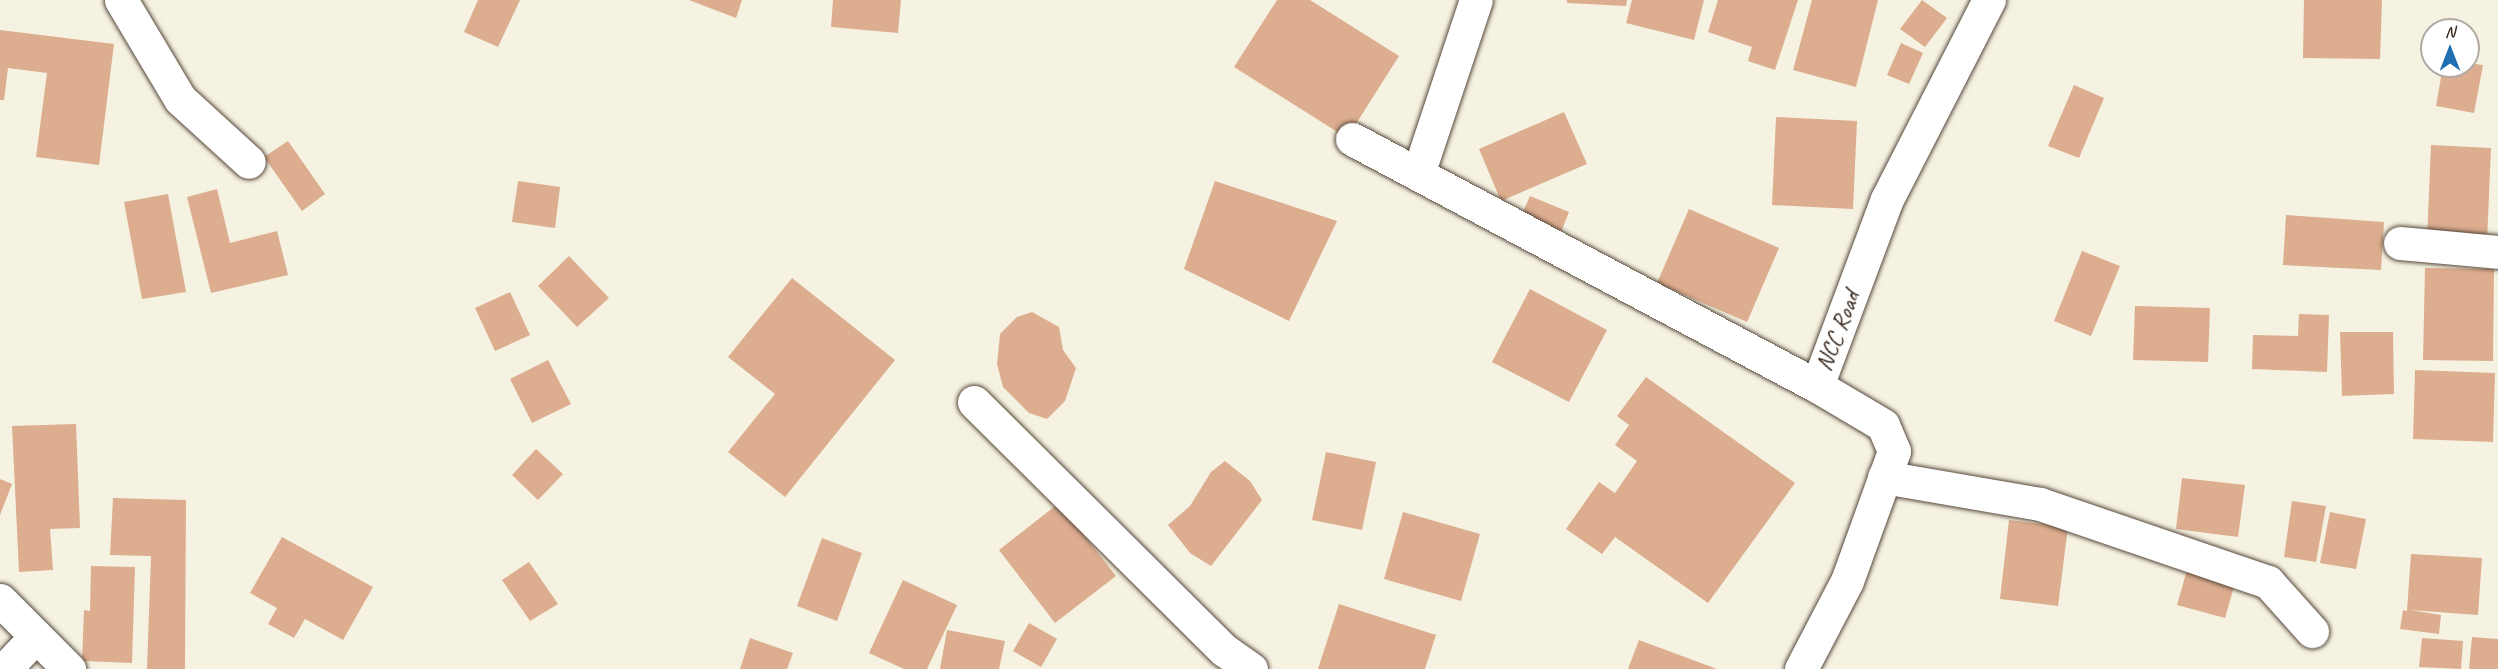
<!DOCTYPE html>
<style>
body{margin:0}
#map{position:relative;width:2498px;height:669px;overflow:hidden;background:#f5f2e2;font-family:Caveat,sans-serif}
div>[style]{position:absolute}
.building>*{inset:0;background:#ddad8f}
.roads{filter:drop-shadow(0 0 2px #57483b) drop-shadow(0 0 2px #57483b)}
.minor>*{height:33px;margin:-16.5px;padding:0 16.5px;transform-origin:16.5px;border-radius:16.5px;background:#fff}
span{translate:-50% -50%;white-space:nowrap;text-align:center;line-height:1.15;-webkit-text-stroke:5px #fff;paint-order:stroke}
.street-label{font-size:24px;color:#3b2a1e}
.north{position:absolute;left:2420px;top:18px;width:60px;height:60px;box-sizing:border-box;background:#fff;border:2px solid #b1aaa5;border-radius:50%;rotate:0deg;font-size:16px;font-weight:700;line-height:24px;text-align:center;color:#3b2a1e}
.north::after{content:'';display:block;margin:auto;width:21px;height:27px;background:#1f6fb2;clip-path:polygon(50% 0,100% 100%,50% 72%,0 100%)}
</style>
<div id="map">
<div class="building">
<i style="clip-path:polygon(478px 0,520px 0,498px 47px,464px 32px)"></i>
<i style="clip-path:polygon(689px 0,742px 0,736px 18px)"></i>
<i style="clip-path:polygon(833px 0,901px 0,898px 33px,831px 27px)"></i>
<i style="clip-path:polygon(1277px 0,1310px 0,1399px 56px,1347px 138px,1234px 67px)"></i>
<i style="clip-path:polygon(1567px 0,1627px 0,1626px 6px,1567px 3px)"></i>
<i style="clip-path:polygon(1632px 0,1704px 0,1694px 40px,1626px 23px)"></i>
<i style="clip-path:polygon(1718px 0,1798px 0,1775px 70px,1748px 61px,1752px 47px,1708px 32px)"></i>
<i style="clip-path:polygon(1812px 0,1878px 0,1856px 87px,1793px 70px)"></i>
<i style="clip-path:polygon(1922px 0,1947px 18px,1925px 47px,1900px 29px)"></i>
<i style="clip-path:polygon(2304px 0,2382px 0,2380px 59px,2303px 58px)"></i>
<i style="clip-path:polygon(0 30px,114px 44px,99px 165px,36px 157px,47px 73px,8px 68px,4px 100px,0 100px)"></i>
<i style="clip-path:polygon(1901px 43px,1923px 53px,1909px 84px,1887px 75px)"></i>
<i style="clip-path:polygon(2468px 63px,2483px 65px,2474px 113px,2436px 106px,2443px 66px,2468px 66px)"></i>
<i style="clip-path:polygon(2074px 85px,2104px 98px,2079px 158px,2048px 146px)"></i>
<i style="clip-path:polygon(1564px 112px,1587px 164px,1501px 201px,1479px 149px)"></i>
<i style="clip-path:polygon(1776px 117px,1857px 121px,1853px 209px,1772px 205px)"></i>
<i style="clip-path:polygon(288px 141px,325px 194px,302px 211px,264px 157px)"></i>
<i style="clip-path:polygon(2431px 145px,2491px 148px,2487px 242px,2427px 239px)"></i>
<i style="clip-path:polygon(518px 181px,560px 187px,555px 228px,512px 222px)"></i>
<i style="clip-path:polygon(1215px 181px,1337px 221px,1289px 321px,1184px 269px)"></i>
<i style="clip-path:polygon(217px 189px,230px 243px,277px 231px,288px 275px,211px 293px,187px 197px)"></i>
<i style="clip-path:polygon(168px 194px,186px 292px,142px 299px,124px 202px)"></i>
<i style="clip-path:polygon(1530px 196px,1569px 212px,1561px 232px,1521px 216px)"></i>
<i style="clip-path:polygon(1689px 209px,1779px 248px,1747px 322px,1657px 283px)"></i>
<i style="clip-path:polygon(2286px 215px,2384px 222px,2381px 270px,2283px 265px)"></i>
<i style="clip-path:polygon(2082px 251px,2120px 266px,2091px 336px,2054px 321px)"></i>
<i style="clip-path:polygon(569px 256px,609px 298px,577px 327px,538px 286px)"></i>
<i style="clip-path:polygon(2425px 268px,2494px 269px,2493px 361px,2423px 360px)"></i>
<i style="clip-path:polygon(792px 278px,895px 360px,785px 497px,728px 452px,775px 394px,728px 357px)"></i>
<i style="clip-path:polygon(1530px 289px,1607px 330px,1569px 402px,1492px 362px)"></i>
<i style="clip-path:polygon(510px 292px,530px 335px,495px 351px,475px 308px)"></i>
<i style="clip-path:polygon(2135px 306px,2210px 308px,2208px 362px,2133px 360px)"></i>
<i style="clip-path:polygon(1032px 312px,1059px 327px,1063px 350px,1076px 368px,1065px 401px,1047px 419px,1029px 413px,1003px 387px,997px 364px,1000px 334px,1017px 317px)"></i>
<i style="clip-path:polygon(2299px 314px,2329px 315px,2327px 372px,2252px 369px,2253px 335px,2298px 336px)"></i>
<i style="clip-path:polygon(2340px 332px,2393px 332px,2394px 394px,2342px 396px)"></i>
<i style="clip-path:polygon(548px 360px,571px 404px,532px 423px,510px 379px)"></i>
<i style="clip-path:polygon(2415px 370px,2495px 373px,2493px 442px,2413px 439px)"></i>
<i style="clip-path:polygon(1646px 377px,1795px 483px,1708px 603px,1615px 537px,1602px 554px,1566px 529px,1599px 482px,1615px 493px,1637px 461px,1615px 445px,1629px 425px,1617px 416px)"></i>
<i style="clip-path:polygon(76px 424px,80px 528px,50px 529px,53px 570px,19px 572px,12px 426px)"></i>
<i style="clip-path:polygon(536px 449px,563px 474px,538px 500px,512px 475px)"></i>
<i style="clip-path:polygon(1326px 452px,1376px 462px,1362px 530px,1312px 520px)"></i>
<i style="clip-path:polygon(1225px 461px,1250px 481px,1262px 500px,1211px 566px,1190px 553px,1168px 525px,1190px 506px,1211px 472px)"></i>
<i style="clip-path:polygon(2182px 478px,2245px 485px,2238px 537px,2176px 529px)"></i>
<i style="clip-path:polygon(0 479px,12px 484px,0 515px)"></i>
<i style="clip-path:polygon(113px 498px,186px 500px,185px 669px,147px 669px,151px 556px,110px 555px)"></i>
<i style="clip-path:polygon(2292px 501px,2326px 506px,2316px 562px,2284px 557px)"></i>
<i style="clip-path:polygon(1059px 503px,1116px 576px,1055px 623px,999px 550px)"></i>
<i style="clip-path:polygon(1403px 512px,1480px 534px,1461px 601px,1384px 579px)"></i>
<i style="clip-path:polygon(2330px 512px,2366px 519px,2356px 569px,2320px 563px)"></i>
<i style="clip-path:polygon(2009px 520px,2068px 527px,2058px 606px,2000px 599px)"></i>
<i style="clip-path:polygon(282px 537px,373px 587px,343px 640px,305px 619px,294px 638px,268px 624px,277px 608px,250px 593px)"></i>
<i style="clip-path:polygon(822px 538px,862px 553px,837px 621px,797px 606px)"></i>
<i style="clip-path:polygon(2411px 554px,2482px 558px,2478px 615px,2410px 610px,2441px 615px,2439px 634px,2400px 629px,2403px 610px,2407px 611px)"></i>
<i style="clip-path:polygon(529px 562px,558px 604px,530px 621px,502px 580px)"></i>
<i style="clip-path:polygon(91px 566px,135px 567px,132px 663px,82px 661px,84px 610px,90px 611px)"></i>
<i style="clip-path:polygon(2187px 570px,2235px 583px,2225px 618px,2177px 605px)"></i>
<i style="clip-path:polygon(903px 580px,957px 605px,927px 669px,904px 669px,869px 653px)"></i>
<i style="clip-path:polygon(1339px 604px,1436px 635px,1425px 669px,1318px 669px)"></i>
<i style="clip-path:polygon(1029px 623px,1057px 639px,1041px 667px,1013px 651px)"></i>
<i style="clip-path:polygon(947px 630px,1005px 641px,999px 669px,940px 669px)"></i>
<i style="clip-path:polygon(2472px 637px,2498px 639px,2498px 669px,2469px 669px)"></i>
<i style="clip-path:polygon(750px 638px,793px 653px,787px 669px,740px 669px)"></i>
<i style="clip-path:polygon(2422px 638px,2463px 641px,2461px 669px,2419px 667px)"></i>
<i style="clip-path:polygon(1639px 640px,1717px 669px,1628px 669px)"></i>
</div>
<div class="roads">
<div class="minor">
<i style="left:121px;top:0;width:115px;rotate:59.2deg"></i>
<i style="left:180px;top:99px;width:93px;rotate:42.4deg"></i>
<i style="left:1352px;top:139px;width:527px;rotate:27.98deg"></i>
<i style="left:1418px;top:174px;width:183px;rotate:-71.6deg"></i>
<i style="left:2400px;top:243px;width:98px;rotate:5.2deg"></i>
<i style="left:974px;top:402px;width:352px;rotate:44.8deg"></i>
<i style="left:1224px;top:650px;width:33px;rotate:35deg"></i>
<i style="left:1884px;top:477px;width:158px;rotate:9.8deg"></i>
<i style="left:2040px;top:504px;width:241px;rotate:18.9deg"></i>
<i style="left:2268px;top:582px;width:66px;rotate:48.1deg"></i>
<i style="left:0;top:600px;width:98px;rotate:45deg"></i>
<i style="left:5px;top:669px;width:45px;rotate:-46.8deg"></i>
<i style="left:1801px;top:669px;width:99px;rotate:-62.4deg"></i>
<i style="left:1847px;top:581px;width:138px;rotate:-70.1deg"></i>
<i style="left:1894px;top:451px;width:28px;rotate:-113deg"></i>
<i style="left:1883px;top:425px;width:77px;rotate:-149.4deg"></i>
<i style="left:1817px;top:386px;width:200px;rotate:-69.5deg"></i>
<i style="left:1887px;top:199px;width:224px;rotate:-62.9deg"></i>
</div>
</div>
<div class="street-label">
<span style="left:1838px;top:331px;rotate:-69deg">NCC Road</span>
</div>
<div class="north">N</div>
</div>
